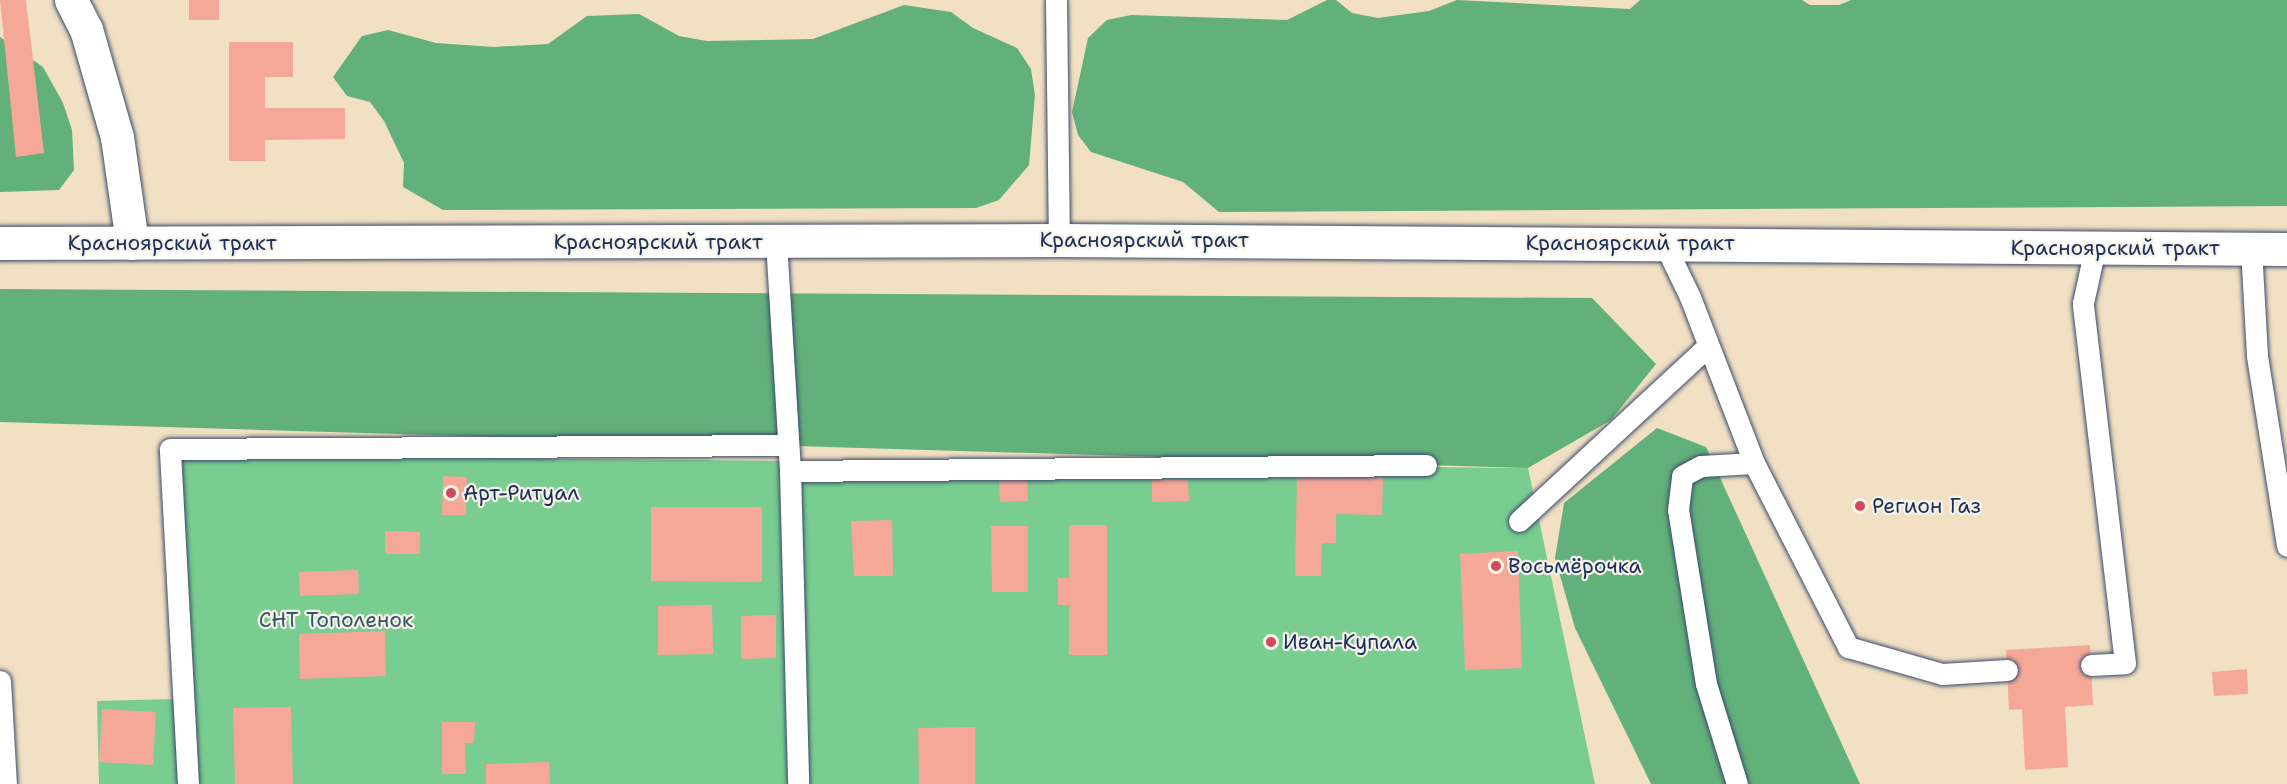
<!DOCTYPE html>
<meta charset="utf-8">
<style>
body{margin:0}
#map{position:relative;width:2287px;height:784px;overflow:hidden;background:#f1e0c3;font-family:"Shantell Sans",sans-serif}
div>[style]{position:absolute}
.green>*{inset:0;background:#79cd90}
.forest>*{inset:0;background:#62b07a}
.building>*{inset:0;background:#f5a897}
.roads{filter:drop-shadow(0 0 2px #3b4a6d) drop-shadow(0 0 2px #3b4a6d)}
.lane>*{height:21px;margin:-10.5px;padding:0 10.5px;transform-origin:10.5px;border-radius:10.5px;background:#fff}
.secondary>*{height:33px;margin:-16.5px;padding:0 16.5px;transform-origin:16.5px;border-radius:16.5px;background:#fff}
.dots>*{width:16px;height:16px;translate:-50% -50%;box-sizing:border-box;border:3px solid #f7f3e8;border-radius:50%}
span{translate:-50% -50%;white-space:nowrap;text-align:center;line-height:1.15;-webkit-text-stroke:4.5px #f7f3e8;paint-order:stroke}
.street-label{font-size:21px;color:#1b2f5e}
.poi-label{font-size:21px;color:#1b2f5e}
.left{translate:0 -50%;text-align:left}
.park-label{font-size:21px;color:#32566a}
</style>
<div id="map">
<div class="green">
<i style="clip-path:polygon(165px 455px,1528px 468px,1595px 784px,99px 784px,97px 701px,173px 699px)"></i>
</div>
<div class="forest">
<i style="clip-path:polygon(1327px 0,1336px 0,1352px 13px,1378px 18px,1429px 11px,1457px 0,1630px 9px,1640px 0,1802px 0,1810px 5px,1839px 5px,1851px 0,2287px 0,2287px 206px,1219px 212px,1183px 182px,1091px 152px,1078px 135px,1072px 112px,1088px 38px,1107px 20px,1131px 15px,1287px 20px)"></i>
<i style="clip-path:polygon(904px 5px,951px 12px,973px 28px,1017px 48px,1031px 69px,1035px 95px,1029px 165px,999px 200px,976px 208px,443px 210px,403px 187px,404px 163px,384px 121px,370px 102px,347px 96px,333px 77px,362px 36px,388px 30px,436px 43px,494px 47px,548px 44px,587px 16px,639px 14px,679px 36px,707px 41px,813px 39px)"></i>
<i style="clip-path:polygon(0 37px,43px 67px,63px 103px,72px 130px,74px 170px,59px 190px,0 192px)"></i>
<i style="clip-path:polygon(0 289px,1592px 298px,1656px 364px,1611px 420px,1528px 468px,0 422px)"></i>
<i style="clip-path:polygon(1657px 428px,1706px 447px,1860px 784px,1651px 784px,1575px 628px,1555px 558px,1564px 503px)"></i>
</div>
<div class="building">
<i style="clip-path:polygon(0 0,26px 0,44px 153px,16px 157px)"></i>
<i style="clip-path:polygon(189px 0,219px 0,219px 20px,189px 20px)"></i>
<i style="clip-path:polygon(229px 42px,293px 42px,293px 77px,265px 77px,265px 108px,345px 108px,345px 139px,265px 140px,265px 161px,229px 161px)"></i>
<i style="clip-path:polygon(443px 476px,467px 477px,466px 515px,442px 515px)"></i>
<i style="clip-path:polygon(1297px 477px,1383px 478px,1382px 515px,1336px 514px,1336px 543px,1322px 543px,1321px 576px,1295px 576px)"></i>
<i style="clip-path:polygon(1027px 479px,1028px 501px,1000px 502px,999px 480px)"></i>
<i style="clip-path:polygon(1152px 480px,1188px 480px,1189px 501px,1152px 502px)"></i>
<i style="clip-path:polygon(651px 507px,762px 507px,762px 582px,651px 581px)"></i>
<i style="clip-path:polygon(892px 520px,893px 576px,854px 576px,851px 521px)"></i>
<i style="clip-path:polygon(1069px 525px,1107px 525px,1107px 655px,1069px 655px,1069px 605px,1058px 605px,1058px 578px,1069px 578px)"></i>
<i style="clip-path:polygon(991px 526px,1028px 526px,1028px 592px,992px 592px)"></i>
<i style="clip-path:polygon(385px 531px,420px 532px,420px 554px,385px 554px)"></i>
<i style="clip-path:polygon(1518px 551px,1522px 668px,1465px 670px,1460px 554px)"></i>
<i style="clip-path:polygon(358px 570px,359px 594px,300px 596px,299px 572px)"></i>
<i style="clip-path:polygon(712px 605px,713px 654px,658px 655px,658px 606px)"></i>
<i style="clip-path:polygon(776px 615px,776px 658px,741px 659px,741px 616px)"></i>
<i style="clip-path:polygon(385px 631px,386px 676px,300px 679px,299px 634px)"></i>
<i style="clip-path:polygon(2090px 645px,2093px 705px,2065px 707px,2068px 767px,2025px 770px,2022px 709px,2009px 710px,2006px 650px)"></i>
<i style="clip-path:polygon(2247px 669px,2248px 694px,2214px 696px,2212px 672px)"></i>
<i style="clip-path:polygon(291px 707px,293px 784px,235px 784px,233px 708px)"></i>
<i style="clip-path:polygon(102px 709px,156px 712px,153px 765px,99px 762px)"></i>
<i style="clip-path:polygon(442px 722px,475px 722px,474px 743px,465px 743px,466px 774px,442px 774px)"></i>
<i style="clip-path:polygon(975px 727px,975px 784px,919px 784px,918px 728px)"></i>
<i style="clip-path:polygon(549px 762px,550px 784px,486px 784px,486px 764px)"></i>
</div>
<div class="roads">
<div class="lane">
<i style="left:1056px;top:0;width:240px;rotate:89.3deg"></i>
<i style="left:776px;top:241px;width:230px;rotate:86.5deg"></i>
<i style="left:790px;top:471px;width:313px;rotate:88.5deg"></i>
<i style="left:1664px;top:243px;width:60px;rotate:64.3deg"></i>
<i style="left:1690px;top:297px;width:178px;rotate:68.9deg"></i>
<i style="left:1754px;top:463px;width:207px;rotate:62.9deg"></i>
<i style="left:1848px;top:647px;width:98px;rotate:16deg"></i>
<i style="left:1942px;top:674px;width:65px;rotate:-3.5deg"></i>
<i style="left:2251px;top:248px;width:108px;rotate:86.8deg"></i>
<i style="left:2257px;top:356px;width:192px;rotate:81deg"></i>
<i style="left:790px;top:471px;width:636px;rotate:-0.54deg"></i>
<i style="left:1519px;top:521px;width:258px;rotate:-42.8deg"></i>
<i style="left:2091px;top:665px;width:34px;rotate:-3deg"></i>
<i style="left:2125px;top:663px;width:362px;rotate:-96.7deg"></i>
<i style="left:2083px;top:303px;width:56px;rotate:-77.7deg"></i>
<i style="left:0;top:681px;width:103px;rotate:86.7deg"></i>
<i style="left:188px;top:784px;width:335px;rotate:-93.1deg"></i>
<i style="left:170px;top:449px;width:618px;rotate:-0.37deg"></i>
<i style="left:1737px;top:784px;width:105px;rotate:-107.2deg"></i>
<i style="left:1706px;top:684px;width:176px;rotate:-99.1deg"></i>
<i style="left:1678px;top:510px;width:34px;rotate:-83deg"></i>
<i style="left:1682px;top:476px;width:21px;rotate:-28deg"></i>
<i style="left:1701px;top:466px;width:53px;rotate:-3.2deg"></i>
</div>
<div class="secondary">
<i style="left:71px;top:0;width:33px;rotate:63deg"></i>
<i style="left:86px;top:29px;width:112px;rotate:74deg"></i>
<i style="left:117px;top:137px;width:107px;rotate:81.9deg"></i>
<i style="left:0;top:243px;width:1059px;rotate:-0.16deg"></i>
<i style="left:1059px;top:240px;width:1228px;rotate:0.42deg"></i>
</div>
</div>
<div class="dots">
<i style="left:451px;top:493px;background:#d1495b"></i>
<i style="left:1860px;top:506px;background:#d1495b"></i>
<i style="left:1496px;top:566px;background:#d1495b"></i>
<i style="left:1271px;top:642px;background:#d1495b"></i>
</div>
<div class="street-label">
<span style="left:1144px;top:240px">Красноярский тракт</span>
<span style="left:658px;top:242px">Красноярский тракт</span>
<span style="left:172px;top:243px">Красноярский тракт</span>
<span style="left:1630px;top:243px">Красноярский тракт</span>
<span style="left:2115px;top:248px">Красноярский тракт</span>
</div>
<div class="poi-label">
<span class="left" style="left:463px;top:493px">Арт-Ритуал</span>
<span class="left" style="left:1872px;top:506px">Регион Газ</span>
<span class="left" style="left:1508px;top:566px">Восьмёрочка</span>
<span class="left" style="left:1283px;top:642px">Иван-Купала</span>
</div>
<div class="park-label">
<span style="left:336px;top:620px">СНТ Тополенок</span>
</div>
</div>
